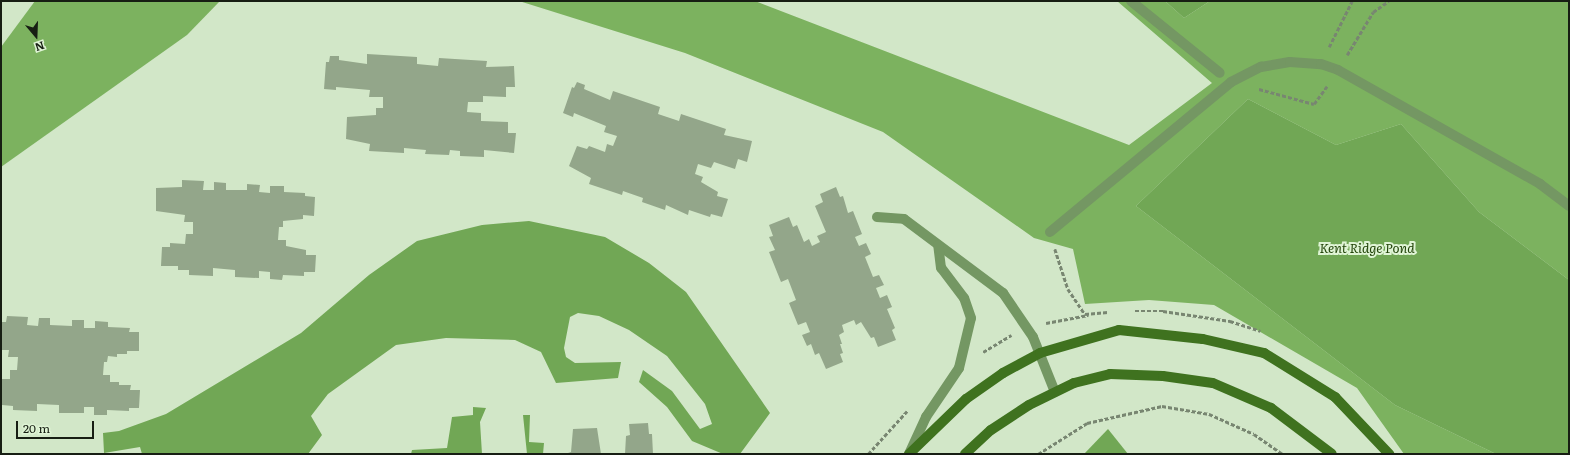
<!DOCTYPE html>
<style>
body{margin:0}
#map{position:relative;width:1570px;height:455px;overflow:hidden;background:#d2e7c8;font-family:Literata,serif}
div>[style]{position:absolute}
.forest>*{inset:0;background:#7cb25f}
.water>*{inset:0;background:#71a755}
.building>*{inset:0;background:#93a68a}
.path>*{height:2.5px;margin-top:-1.25px;transform-origin:0;background:repeating-linear-gradient(90deg,#788671 0 4px,transparent 0 6px)}
.lane>*{height:10px;margin:-5px;padding:0 5px;transform-origin:5px;border-radius:5px;background:#749763}
.street>*{height:10px;margin:-5px;padding:0 5px;transform-origin:5px;border-radius:5px;background:#749763}
.secondary>*{height:10px;margin:-5px;padding:0 5px;transform-origin:5px;border-radius:5px;background:#3f721f}
span{translate:-50% -50%;white-space:nowrap;text-align:center;line-height:1.15;-webkit-text-stroke:4px #dff4d5;paint-order:stroke}
.water-label{font-size:13px;color:#224409;font-style:italic}
.frame{position:absolute;inset:0;border:2px solid #171e13;pointer-events:none}
.north{position:absolute;left:16px;top:16px;width:40px;height:40px;-webkit-text-stroke:3px #dff4d5;paint-order:stroke;rotate:161deg;font-size:11px;font-weight:700;line-height:16px;text-align:center;color:#171e13}
.north::after{content:'';display:block;margin:auto;width:14px;height:18px;background:#171e13;clip-path:polygon(50% 0,100% 100%,50% 72%,0 100%)}
.scale{position:absolute;left:16px;top:421px;width:78px;height:18px;box-sizing:border-box;border:2px solid #171e13;border-top:0;padding-left:5px;font-size:12px;line-height:14px;white-space:nowrap;color:#171e13;-webkit-text-stroke:3px #dff4d5;paint-order:stroke}
</style>
<div id="map">
<div class="forest">
<i style="clip-path:polygon(35px 1px,220px 1px,187px 35px,1px 167px,1px 47px)"></i>
<i style="clip-path:polygon(519px 1px,755px 1px,1129px 145px,1212px 83px,1117px 1px,1165px 1px,1184px 18px,1210px 1px,1569px 1px,1569px 280px,1479px 212px,1401px 124px,1336px 145px,1248px 99px,1136px 206px,1395px 405px,1496px 454px,1404px 454px,1357px 388px,1214px 305px,1149px 300px,1085px 304px,1073px 249px,1034px 238px,883px 132px,685px 53px)"></i>
</div>
<div class="water">
<i style="clip-path:polygon(1165px 1px,1210px 1px,1184px 18px)"></i>
<i style="clip-path:polygon(1248px 99px,1336px 145px,1401px 124px,1479px 212px,1569px 280px,1569px 454px,1496px 454px,1395px 405px,1136px 206px)"></i>
<i style="clip-path:polygon(529px 221px,605px 237px,649px 263px,686px 292px,770px 413px,740px 454px,723px 454px,692px 441px,667px 407px,639px 382px,643px 370px,672px 391px,700px 429px,712px 424px,705px 404px,667px 356px,629px 330px,599px 316px,578px 313px,570px 317px,564px 348px,566px 357px,575px 363px,621px 362px,618px 378px,556px 383px,541px 352px,515px 340px,446px 338px,396px 345px,328px 394px,311px 416px,322px 435px,308px 454px,142px 454px,140px 447px,104px 453px,103px 433px,119px 431px,166px 414px,301px 333px,369px 275px,417px 241px,482px 225px)"></i>
<i style="clip-path:polygon(473px 407px,486px 408px,480px 422px,482px 454px,411px 454px,412px 450px,447px 448px,452px 417px,473px 415px)"></i>
<i style="clip-path:polygon(523px 415px,530px 415px,529px 442px,544px 443px,543px 454px,527px 454px)"></i>
<i style="clip-path:polygon(1108px 429px,1128px 454px,1084px 454px)"></i>
</div>
<div class="building">
<i style="clip-path:polygon(367px 54px,417px 57px,417px 64px,438px 66px,439px 58px,487px 61px,486px 67px,514px 66px,515px 87px,506px 87px,506px 97px,483px 96px,483px 102px,468px 102px,467px 112px,481px 113px,481px 121px,508px 122px,508px 133px,516px 133px,514px 153px,484px 150px,484px 157px,460px 156px,460px 151px,450px 150px,449px 155px,425px 154px,426px 150px,404px 148px,404px 153px,369px 151px,370px 144px,346px 139px,347px 117px,376px 115px,376px 108px,383px 108px,383px 97px,369px 97px,370px 90px,336px 87px,336px 90px,324px 89px,326px 62px,329px 62px,330px 56px,339px 56px,339px 60px,367px 64px)"></i>
<i style="clip-path:polygon(577px 82px,585px 85px,584px 89px,610px 100px,613px 91px,660px 107px,658px 114px,679px 121px,681px 114px,726px 129px,724px 135px,752px 141px,747px 162px,738px 159px,735px 169px,714px 162px,711px 168px,698px 164px,695px 174px,703px 177px,701px 182px,718px 192px,717px 196px,728px 199px,722px 217px,711px 214px,710px 217px,689px 210px,688px 215px,666px 205px,665px 210px,642px 202px,643px 198px,623px 191px,622px 195px,589px 184px,591px 178px,569px 166px,577px 146px,587px 149px,589px 146px,605px 152px,607px 144px,613px 146px,617px 136px,604px 132px,606px 126px,574px 113px,573px 117px,563px 113px,572px 87px,574px 88px)"></i>
<i style="clip-path:polygon(182px 180px,204px 181px,203px 190px,214px 190px,214px 182px,226px 183px,226px 190px,247px 190px,247px 184px,260px 185px,259px 192px,270px 193px,270px 186px,284px 186px,284px 192px,305px 193px,305px 196px,315px 197px,314px 216px,303px 215px,303px 219px,283px 221px,283px 227px,279px 227px,278px 240px,286px 240px,286px 246px,306px 250px,306px 255px,316px 255px,315px 272px,304px 272px,304px 276px,283px 275px,282px 280px,270px 279px,270px 272px,259px 271px,259px 278px,235px 277px,235px 270px,213px 268px,213px 276px,189px 275px,189px 270px,178px 270px,178px 266px,161px 266px,162px 247px,170px 247px,170px 243px,185px 244px,186px 234px,193px 234px,193px 222px,184px 222px,185px 215px,156px 211px,156px 188px,182px 187px)"></i>
<i style="clip-path:polygon(836px 187px,840px 197px,843px 196px,848px 213px,853px 211px,862px 234px,855px 237px,859px 246px,866px 243px,871px 254px,865px 257px,873px 277px,879px 275px,884px 285px,876px 288px,880px 298px,887px 295px,892px 307px,887px 309px,895px 328px,892px 330px,896px 340px,878px 347px,874px 337px,871px 338px,861px 322px,856px 325px,854px 320px,842px 325px,844px 332px,839px 335px,842px 344px,840px 344px,843px 353px,840px 354px,843px 362px,826px 369px,819px 353px,815px 355px,811px 344px,807px 346px,802px 335px,810px 332px,806px 322px,798px 325px,789px 303px,796px 300px,788px 279px,781px 282px,769px 252px,775px 250px,769px 237px,773px 236px,769px 225px,789px 217px,793px 227px,797px 225px,804px 242px,809px 239px,812px 246px,820px 242px,817px 236px,826px 232px,815px 206px,823px 202px,820px 194px)"></i>
<i style="clip-path:polygon(7px 316px,28px 317px,27px 325px,38px 326px,39px 318px,50px 318px,50px 325px,72px 326px,72px 320px,84px 320px,84px 328px,95px 328px,95px 321px,108px 322px,108px 327px,130px 328px,129px 332px,139px 332px,139px 351px,127px 351px,127px 354px,117px 354px,117px 357px,108px 356px,107px 362px,104px 362px,103px 375px,110px 375px,110px 382px,119px 382px,119px 385px,131px 385px,130px 390px,140px 390px,139px 408px,129px 408px,129px 411px,107px 410px,107px 415px,94px 415px,94px 407px,84px 407px,84px 413px,59px 413px,59px 405px,37px 404px,37px 411px,13px 410px,13px 406px,2px 405px,1px 379px,10px 379px,10px 370px,17px 370px,18px 357px,8px 357px,9px 350px,1px 350px,1px 322px,6px 322px)"></i>
<i style="clip-path:polygon(648px 423px,649px 434px,652px 434px,653px 454px,625px 454px,626px 436px,630px 435px,629px 424px)"></i>
<i style="clip-path:polygon(597px 428px,601px 454px,565px 454px,571px 452px,573px 429px)"></i>
</div>
<div class="path">
<i style="left:891px;top:1px;width:32px"></i>
<i style="left:1329px;top:47px;width:51px;rotate:-63.4deg"></i>
<i style="left:1347px;top:55px;width:50px;rotate:-58.8deg"></i>
<i style="left:1373px;top:12px;width:19px;rotate:-35deg"></i>
<i style="left:1259px;top:89px;width:57px;rotate:15.3deg"></i>
<i style="left:1314px;top:104px;width:22px;rotate:-54deg"></i>
<i style="left:1055px;top:249px;width:42px;rotate:72deg"></i>
<i style="left:1068px;top:289px;width:30px;rotate:56deg"></i>
<i style="left:1085px;top:314px;width:23px;rotate:-5deg"></i>
<i style="left:1135px;top:311px;width:28px"></i>
<i style="left:1163px;top:311px;width:68px;rotate:8.5deg"></i>
<i style="left:1230px;top:321px;width:32px;rotate:18deg"></i>
<i style="left:1046px;top:323px;width:43px;rotate:-10.8deg"></i>
<i style="left:983px;top:352px;width:33px;rotate:-31deg"></i>
<i style="left:868px;top:454px;width:58px;rotate:-47.8deg"></i>
<i style="left:1038px;top:454px;width:58px;rotate:-32.3deg"></i>
<i style="left:1087px;top:423px;width:77px;rotate:-12.8deg"></i>
<i style="left:1162px;top:406px;width:48px;rotate:9.7deg"></i>
<i style="left:1209px;top:414px;width:49px;rotate:24deg"></i>
<i style="left:1254px;top:434px;width:35px;rotate:35deg"></i>
</div>
<div class="lane">
<i style="left:877px;top:217px;width:27px;rotate:4deg"></i>
<i style="left:904px;top:219px;width:124px;rotate:36.8deg"></i>
<i style="left:1003px;top:293px;width:53px;rotate:55.7deg"></i>
<i style="left:1033px;top:337px;width:59px;rotate:68.2deg"></i>
<i style="left:909px;top:454px;width:41px;rotate:-65.3deg"></i>
<i style="left:926px;top:417px;width:59px;rotate:-56deg"></i>
<i style="left:959px;top:368px;width:51px;rotate:-76.5deg"></i>
<i style="left:971px;top:318px;width:21px;rotate:-109deg"></i>
<i style="left:964px;top:298px;width:38px;rotate:-127deg"></i>
<i style="left:941px;top:268px;width:23px;rotate:-97deg"></i>
</div>
<div class="street">
<i style="left:1131px;top:1px;width:114px;rotate:39deg"></i>
<i style="left:1050px;top:232px;width:235px;rotate:-39.6deg"></i>
<i style="left:1231px;top:82px;width:34px;rotate:-27deg"></i>
<i style="left:1261px;top:67px;width:29px;rotate:-10deg"></i>
<i style="left:1290px;top:62px;width:31px;rotate:4deg"></i>
<i style="left:1321px;top:64px;width:18px;rotate:19deg"></i>
<i style="left:1338px;top:70px;width:232px;rotate:29.4deg"></i>
<i style="left:1540px;top:184px;width:36px;rotate:37deg"></i>
</div>
<div class="secondary">
<i style="left:909px;top:454px;width:79px;rotate:-44deg"></i>
<i style="left:966px;top:399px;width:45px;rotate:-35.1deg"></i>
<i style="left:1003px;top:373px;width:42px;rotate:-28.4deg"></i>
<i style="left:1040px;top:353px;width:82px;rotate:-16.2deg"></i>
<i style="left:1119px;top:330px;width:84px;rotate:6.1deg"></i>
<i style="left:1203px;top:339px;width:63px;rotate:12.9deg"></i>
<i style="left:1264px;top:353px;width:84px;rotate:31.8deg"></i>
<i style="left:1335px;top:397px;width:79px;rotate:46.5deg"></i>
<i style="left:965px;top:454px;width:35px;rotate:-43deg"></i>
<i style="left:991px;top:430px;width:45px;rotate:-33.3deg"></i>
<i style="left:1029px;top:405px;width:50px;rotate:-26.1deg"></i>
<i style="left:1074px;top:383px;width:37px;rotate:-14deg"></i>
<i style="left:1110px;top:374px;width:53px;rotate:2.2deg"></i>
<i style="left:1163px;top:376px;width:50px;rotate:8deg"></i>
<i style="left:1213px;top:383px;width:63px;rotate:23.3deg"></i>
<i style="left:1271px;top:408px;width:76px;rotate:37deg"></i>
</div>
<div class="water-label">
<span style="left:1367px;top:248px">Kent Ridge Pond</span>
</div>
<div class="frame"></div>
<div class="north">N</div>
<div class="scale">20 m</div>
</div>
